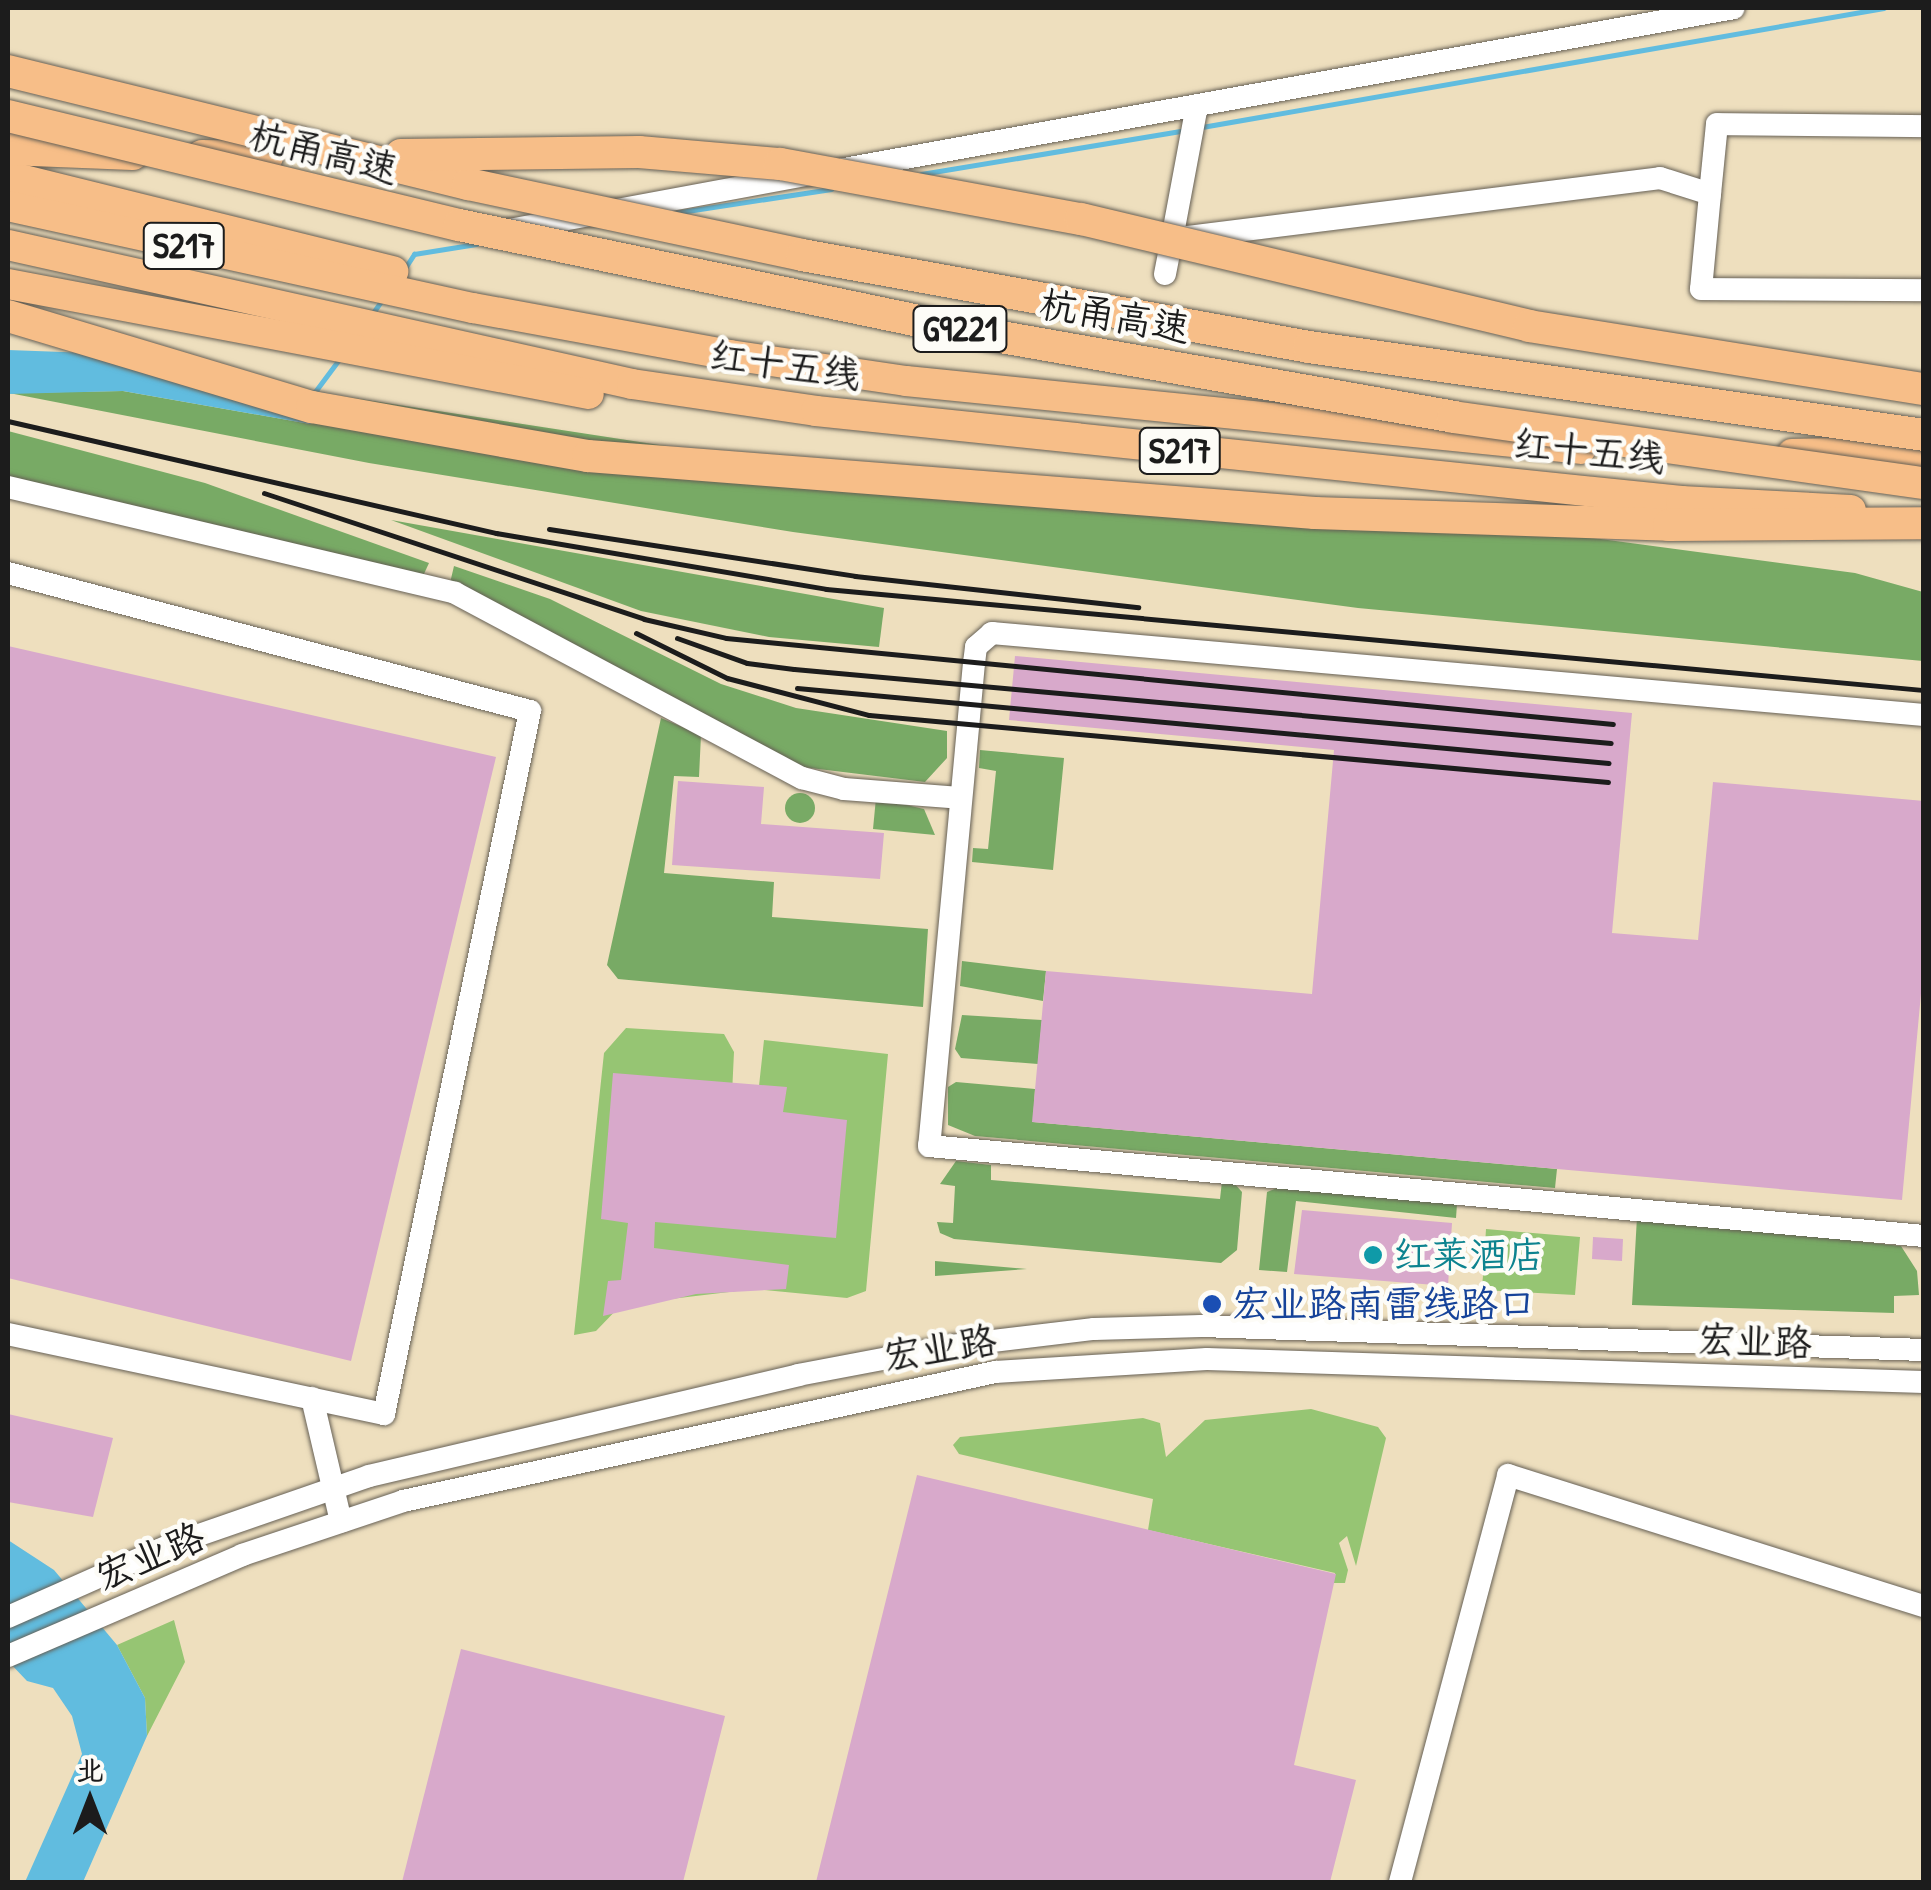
<!DOCTYPE html>
<meta charset="utf-8">
<style>
body{margin:0}
#map{position:relative;width:1931px;height:1890px;overflow:hidden;background:#eedfbe;font-family:"Patrick Hand","LXGW WenKai TC",sans-serif}
div>[style]{position:absolute}
.green>*{inset:0;background:#96c573}
.forest>*{inset:0;background:#78aa65}
.round{border-radius:50%}
.water>*{inset:0;background:#61bcdf}
.stream>*{height:5px;margin:-2.5px;padding:0 2.5px;transform-origin:2.5px;border-radius:2.5px;background:#61bcdf}
.building>*{inset:0;background:#d8a9cb}
.roads{filter:drop-shadow(0 0 2px #666055) drop-shadow(0 0 2px #666055)}
.minor>*{height:22px;margin:-11px;padding:0 11px;transform-origin:11px;border-radius:11px;background:#fff}
.major>*{height:30px;margin:-15px;padding:0 15px;transform-origin:15px;border-radius:15px;background:#f7be88}
.highway>*{height:32px;margin:-16px;padding:0 16px;transform-origin:16px;border-radius:16px;background:#f7be88}
.rail>*{height:5px;margin:-2.5px;padding:0 2.5px;transform-origin:2.5px;border-radius:2.5px;background:#1c1c1c}
.bridges{filter:drop-shadow(0 0 2px #666055) drop-shadow(0 0 2px #666055)}
.highway-bridge>*{height:32px;margin:-16px;padding:0 16px;transform-origin:16px;border-radius:16px;background:#f7be88}
.dots>*{width:28px;height:28px;translate:-50% -50%;box-sizing:border-box;border:5px solid #fdfcf7;border-radius:50%}
span{translate:-50% -50%;white-space:nowrap;text-align:center;line-height:1.15;-webkit-text-stroke:9px #fdfcf7;paint-order:stroke}
.shield-label span{padding:2px 8px;background:#fdfcf7;border:2px solid;border-radius:8px;-webkit-text-stroke-width:0}
.shield-label{font-size:35px;color:#1c1c1c;font-weight:700}
.street-label{font-size:38px;color:#1c1c1c}
.culture-label{font-size:38px;color:#0d838f}
.left{translate:0 -50%;text-align:left}
.transit-label{font-size:38px;color:#164399}
.frame{position:absolute;inset:0;border:10px solid #1c1c1c;pointer-events:none}
.north{position:absolute;left:40px;top:1750px;width:100px;height:100px;-webkit-text-stroke:8px #fdfcf7;paint-order:stroke;rotate:0deg;font-size:28px;font-weight:700;line-height:40px;text-align:center;color:#1c1c1c}
.north::after{content:'';display:block;margin:auto;width:35px;height:45px;background:#1c1c1c;clip-path:polygon(50% 0,100% 100%,50% 72%,0 100%)}
</style>
<div id="map">
<div class="green">
<i style="clip-path:polygon(626px 1028px,724px 1034px,734px 1052px,732px 1094px,758px 1095px,764px 1040px,888px 1054px,866px 1291px,847px 1298px,754px 1289px,621px 1305px,596px 1331px,574px 1335px,604px 1053px)"></i>
<i style="clip-path:polygon(1486px 1229px,1580px 1237px,1575px 1295px,1482px 1290px)"></i>
<i style="clip-path:polygon(1311px 1409px,1378px 1427px,1386px 1438px,1356px 1566px,1347px 1536px,1339px 1543px,1348px 1570px,1345px 1583px,1333px 1583px,1335px 1573px,1148px 1530px,1153px 1499px,959px 1454px,953px 1445px,960px 1437px,1143px 1418px,1160px 1423px,1166px 1457px,1205px 1420px)"></i>
<i style="clip-path:polygon(174px 1620px,185px 1662px,147px 1736px,145px 1698px,117px 1645px)"></i>
</div>
<div class="forest">
<i style="clip-path:polygon(123px 391px,310px 424px,340px 396px,744px 458px,1488px 524px,1855px 573px,1923px 592px,1923px 661px,1358px 608px,793px 532px,369px 463px,9px 393px)"></i>
<i style="clip-path:polygon(8px 431px,205px 483px,429px 563px,423px 576px,8px 479px)"></i>
<i style="clip-path:polygon(391px 520px,884px 608px,879px 647px,769px 637px,641px 611px)"></i>
<i style="clip-path:polygon(454px 566px,550px 599px,721px 684px,796px 708px,947px 731px,947px 758px,925px 782px,802px 767px,450px 583px)"></i>
<i style="clip-path:polygon(661px 718px,701px 735px,699px 777px,674px 776px,664px 873px,774px 882px,772px 917px,928px 929px,923px 1007px,618px 979px,607px 965px)"></i>
<i style="clip-path:polygon(980px 750px,1064px 758px,1053px 870px,972px 862px,973px 848px,988px 849px,996px 771px,979px 768px)"></i>
<i class="round" style="left:785px;top:793px;width:30px;height:30px"></i>
<i style="clip-path:polygon(876px 798px,924px 809px,935px 835px,873px 829px)"></i>
<i style="clip-path:polygon(962px 961px,1046px 971px,1043px 1001px,960px 986px)"></i>
<i style="clip-path:polygon(962px 1015px,1042px 1020px,1038px 1064px,961px 1058px,955px 1049px)"></i>
<i style="clip-path:polygon(956px 1082px,1035px 1089px,1033px 1122px,1557px 1169px,1555px 1188px,975px 1136px,948px 1125px,948px 1087px)"></i>
<i style="clip-path:polygon(956px 1161px,991px 1165px,991px 1180px,1220px 1199px,1222px 1181px,1234px 1183px,1242px 1192px,1237px 1250px,1221px 1263px,954px 1239px,940px 1233px,937px 1222px,953px 1223px,955px 1186px,940px 1184px)"></i>
<i style="clip-path:polygon(1280px 1187px,1457px 1204px,1456px 1218px,1296px 1201px,1287px 1272px,1259px 1270px,1267px 1192px)"></i>
<i style="clip-path:polygon(1637px 1217px,1901px 1246px,1917px 1271px,1919px 1295px,1894px 1296px,1894px 1313px,1632px 1305px)"></i>
<i style="clip-path:polygon(935px 1261px,1027px 1269px,935px 1276px)"></i>
</div>
<div class="water">
<i style="clip-path:polygon(8px 350px,145px 355px,340px 396px,310px 424px,123px 391px,8px 394px)"></i>
<i style="clip-path:polygon(8px 1540px,54px 1570px,117px 1645px,145px 1698px,147px 1736px,83px 1882px,25px 1882px,82px 1754px,72px 1716px,53px 1688px,27px 1681px,8px 1661px)"></i>
</div>
<div class="stream">
<i style="left:1202px;top:127px;width:692px;rotate:-9.9deg"></i>
<i style="left:921px;top:174px;width:269px;rotate:-9.4deg"></i>
<i style="left:674px;top:213px;width:159px;rotate:-8.7deg"></i>
<i style="left:405px;top:268px;width:17px;rotate:-57deg"></i>
<i style="left:414px;top:254px;width:63px;rotate:-9.2deg"></i>
<i style="left:370px;top:317px;width:24px;rotate:-55deg"></i>
<i style="left:314px;top:393px;width:44px;rotate:-53.4deg"></i>
</div>
<div class="building">
<i style="clip-path:polygon(8px 646px,496px 757px,351px 1361px,8px 1278px)"></i>
<i style="clip-path:polygon(1015px 656px,1632px 713px,1612px 933px,1698px 940px,1713px 782px,1924px 801px,1924px 961px,1902px 1200px,1032px 1122px,1046px 971px,1312px 994px,1334px 750px,1009px 720px)"></i>
<i style="clip-path:polygon(678px 781px,764px 787px,761px 824px,884px 833px,880px 879px,672px 865px)"></i>
<i style="clip-path:polygon(613px 1073px,787px 1087px,783px 1112px,847px 1120px,836px 1238px,655px 1222px,654px 1248px,789px 1265px,786px 1289px,696px 1294px,603px 1316px,608px 1281px,621px 1280px,628px 1223px,601px 1219px)"></i>
<i style="clip-path:polygon(1302px 1210px,1452px 1223px,1448px 1286px,1294px 1274px)"></i>
<i style="clip-path:polygon(1593px 1237px,1623px 1239px,1622px 1261px,1592px 1259px)"></i>
<i style="clip-path:polygon(8px 1414px,113px 1438px,93px 1517px,8px 1502px)"></i>
<i style="clip-path:polygon(917px 1475px,1336px 1574px,1294px 1765px,1356px 1780px,1330px 1882px,816px 1882px)"></i>
<i style="clip-path:polygon(461px 1649px,725px 1716px,683px 1882px,402px 1882px)"></i>
</div>
<div class="roads">
<div class="minor">
<i style="left:844px;top:169px;width:904px;rotate:-10.25deg"></i>
<i style="left:1710px;top:194px;width:70px;rotate:-84.3deg"></i>
<i style="left:1717px;top:124px;width:207px;rotate:0.6deg"></i>
<i style="left:509px;top:230px;width:303px;rotate:-10.5deg"></i>
<i style="left:1172px;top:239px;width:136px;rotate:-79.4deg"></i>
<i style="left:1165px;top:274px;width:36px;rotate:-79deg"></i>
<i style="left:1172px;top:239px;width:492px;rotate:-7.1deg"></i>
<i style="left:1660px;top:178px;width:52px;rotate:17.7deg"></i>
<i style="left:1710px;top:194px;width:95px;rotate:95.4deg"></i>
<i style="left:1701px;top:289px;width:223px;rotate:0.3deg"></i>
<i style="left:8px;top:487px;width:459px;rotate:13.3deg"></i>
<i style="left:455px;top:593px;width:393px;rotate:28.1deg"></i>
<i style="left:802px;top:778px;width:43px;rotate:14.7deg"></i>
<i style="left:844px;top:789px;width:116px;rotate:4.4deg"></i>
<i style="left:8px;top:573px;width:540px;rotate:14.81deg"></i>
<i style="left:530px;top:711px;width:718px;rotate:101.73deg"></i>
<i style="left:384px;top:1414px;width:384px;rotate:-168deg"></i>
<i style="left:1924px;top:715px;width:936px;rotate:-174.97deg"></i>
<i style="left:992px;top:633px;width:21px;rotate:139deg"></i>
<i style="left:976px;top:647px;width:16px;rotate:97deg"></i>
<i style="left:974px;top:663px;width:485px;rotate:95.3deg"></i>
<i style="left:929px;top:1146px;width:999px;rotate:5.17deg"></i>
<i style="left:312px;top:1398px;width:127px;rotate:76.8deg"></i>
<i style="left:8px;top:1617px;width:180px;rotate:-23.9deg"></i>
<i style="left:173px;top:1544px;width:207px;rotate:-19.1deg"></i>
<i style="left:369px;top:1476px;width:441px;rotate:-13.2deg"></i>
<i style="left:798px;top:1375px;width:156px;rotate:-10.7deg"></i>
<i style="left:951px;top:1346px;width:144px;rotate:-6.8deg"></i>
<i style="left:1094px;top:1329px;width:107px;rotate:-1.6deg"></i>
<i style="left:1201px;top:1326px;width:723px;rotate:1.9deg"></i>
<i style="left:8px;top:1656px;width:255px;rotate:-23.3deg"></i>
<i style="left:242px;top:1555px;width:170px;rotate:-18.5deg"></i>
<i style="left:403px;top:1501px;width:606px;rotate:-12.29deg"></i>
<i style="left:995px;top:1372px;width:212px;rotate:-3.5deg"></i>
<i style="left:1207px;top:1359px;width:717px;rotate:1.84deg"></i>
<i style="left:1400px;top:1882px;width:421px;rotate:-75.1deg"></i>
<i style="left:1508px;top:1475px;width:436px;rotate:17.5deg"></i>
</div>
<div class="major">
<i style="left:8px;top:176px;width:397px;rotate:13.9deg"></i>
<i style="left:8px;top:206px;width:476px;rotate:12.4deg"></i>
<i style="left:473px;top:308px;width:261px;rotate:10.4deg"></i>
<i style="left:730px;top:355px;width:178px;rotate:8.4deg"></i>
<i style="left:906px;top:381px;width:678px;rotate:5.75deg"></i>
<i style="left:8px;top:245px;width:639px;rotate:12.56deg"></i>
<i style="left:632px;top:384px;width:186px;rotate:8.3deg"></i>
<i style="left:816px;top:411px;width:870px;rotate:5.94deg"></i>
<i style="left:1681px;top:501px;width:170px;rotate:3deg"></i>
<i style="left:8px;top:284px;width:591px;rotate:10.72deg"></i>
<i style="left:1792px;top:454px;width:132px;rotate:-1.3deg"></i>
</div>
<div class="highway">
<i style="left:8px;top:149px;width:125px;rotate:2.3deg"></i>
<i style="left:202px;top:156px;width:65px;rotate:0.9deg"></i>
<i style="left:8px;top:316px;width:317px;rotate:16.7deg"></i>
<i style="left:312px;top:407px;width:280px;rotate:10.1deg"></i>
<i style="left:588px;top:456px;width:729px;rotate:4.48deg"></i>
<i style="left:1315px;top:513px;width:354px;rotate:1.9deg"></i>
<i style="left:1669px;top:525px;width:255px;rotate:-0.4deg"></i>
</div>
</div>
<div class="rail">
<i style="left:8px;top:421px;width:501px;rotate:12.93deg"></i>
<i style="left:496px;top:533px;width:335px;rotate:9.6deg"></i>
<i style="left:826px;top:589px;width:1103px;rotate:5.26deg"></i>
<i style="left:264px;top:493px;width:400px;rotate:18.3deg"></i>
<i style="left:644px;top:619px;width:84px;rotate:13deg"></i>
<i style="left:726px;top:638px;width:891px;rotate:5.54deg"></i>
<i style="left:549px;top:529px;width:310px;rotate:8.7deg"></i>
<i style="left:855px;top:576px;width:285px;rotate:6.3deg"></i>
<i style="left:636px;top:633px;width:102px;rotate:26.3deg"></i>
<i style="left:727px;top:678px;width:147px;rotate:14.6deg"></i>
<i style="left:869px;top:715px;width:742px;rotate:5.18deg"></i>
<i style="left:677px;top:638px;width:74px;rotate:19.7deg"></i>
<i style="left:747px;top:663px;width:47px;rotate:7.3deg"></i>
<i style="left:794px;top:669px;width:820px;rotate:5.18deg"></i>
<i style="left:797px;top:688px;width:815px;rotate:5.28deg"></i>
</div>
<div class="bridges">
<div class="highway-bridge">
<i style="left:8px;top:71px;width:474px;rotate:13.8deg"></i>
<i style="left:468px;top:184px;width:341px;rotate:12deg"></i>
<i style="left:802px;top:255px;width:515px;rotate:10.28deg"></i>
<i style="left:1309px;top:347px;width:621px;rotate:8.14deg"></i>
<i style="left:8px;top:116px;width:464px;rotate:13.6deg"></i>
<i style="left:459px;top:225px;width:519px;rotate:11.79deg"></i>
<i style="left:967px;top:331px;width:494px;rotate:10deg"></i>
<i style="left:1453px;top:417px;width:476px;rotate:8deg"></i>
<i style="left:401px;top:155px;width:238px;rotate:-0.7deg"></i>
<i style="left:639px;top:152px;width:142px;rotate:4.9deg"></i>
<i style="left:780px;top:164px;width:306px;rotate:10.4deg"></i>
<i style="left:1081px;top:219px;width:461px;rotate:13.4deg"></i>
<i style="left:1529px;top:326px;width:400px;rotate:9.1deg"></i>
</div>
</div>
<div class="dots">
<i style="left:1373px;top:1255px;background:#0f9aa8"></i>
<i style="left:1212px;top:1304px;background:#1a4fb4"></i>
</div>
<div class="shield-label">
<span style="left:184px;top:246px">S217</span>
<span style="left:960px;top:329px">G9221</span>
<span style="left:1180px;top:451px">S217</span>
</div>
<div class="street-label">
<span style="left:324px;top:152px;rotate:14deg">杭甬高速</span>
<span style="left:1115px;top:316px;rotate:10deg">杭甬高速</span>
<span style="left:785px;top:365px;rotate:8deg">红十五线</span>
<span style="left:1589px;top:451px;rotate:6deg">红十五线</span>
<span style="left:1755px;top:1341px;rotate:2deg">宏业路</span>
<span style="left:940px;top:1348px;rotate:-9deg">宏业路</span>
<span style="left:150px;top:1556px;rotate:-23deg">宏业路</span>
</div>
<div class="culture-label">
<span class="left" style="left:1393px;top:1255px">红莱酒店</span>
</div>
<div class="transit-label">
<span class="left" style="left:1232px;top:1304px">宏业路南雷线路口</span>
</div>
<div class="frame"></div>
<div class="north">北</div>
</div>
